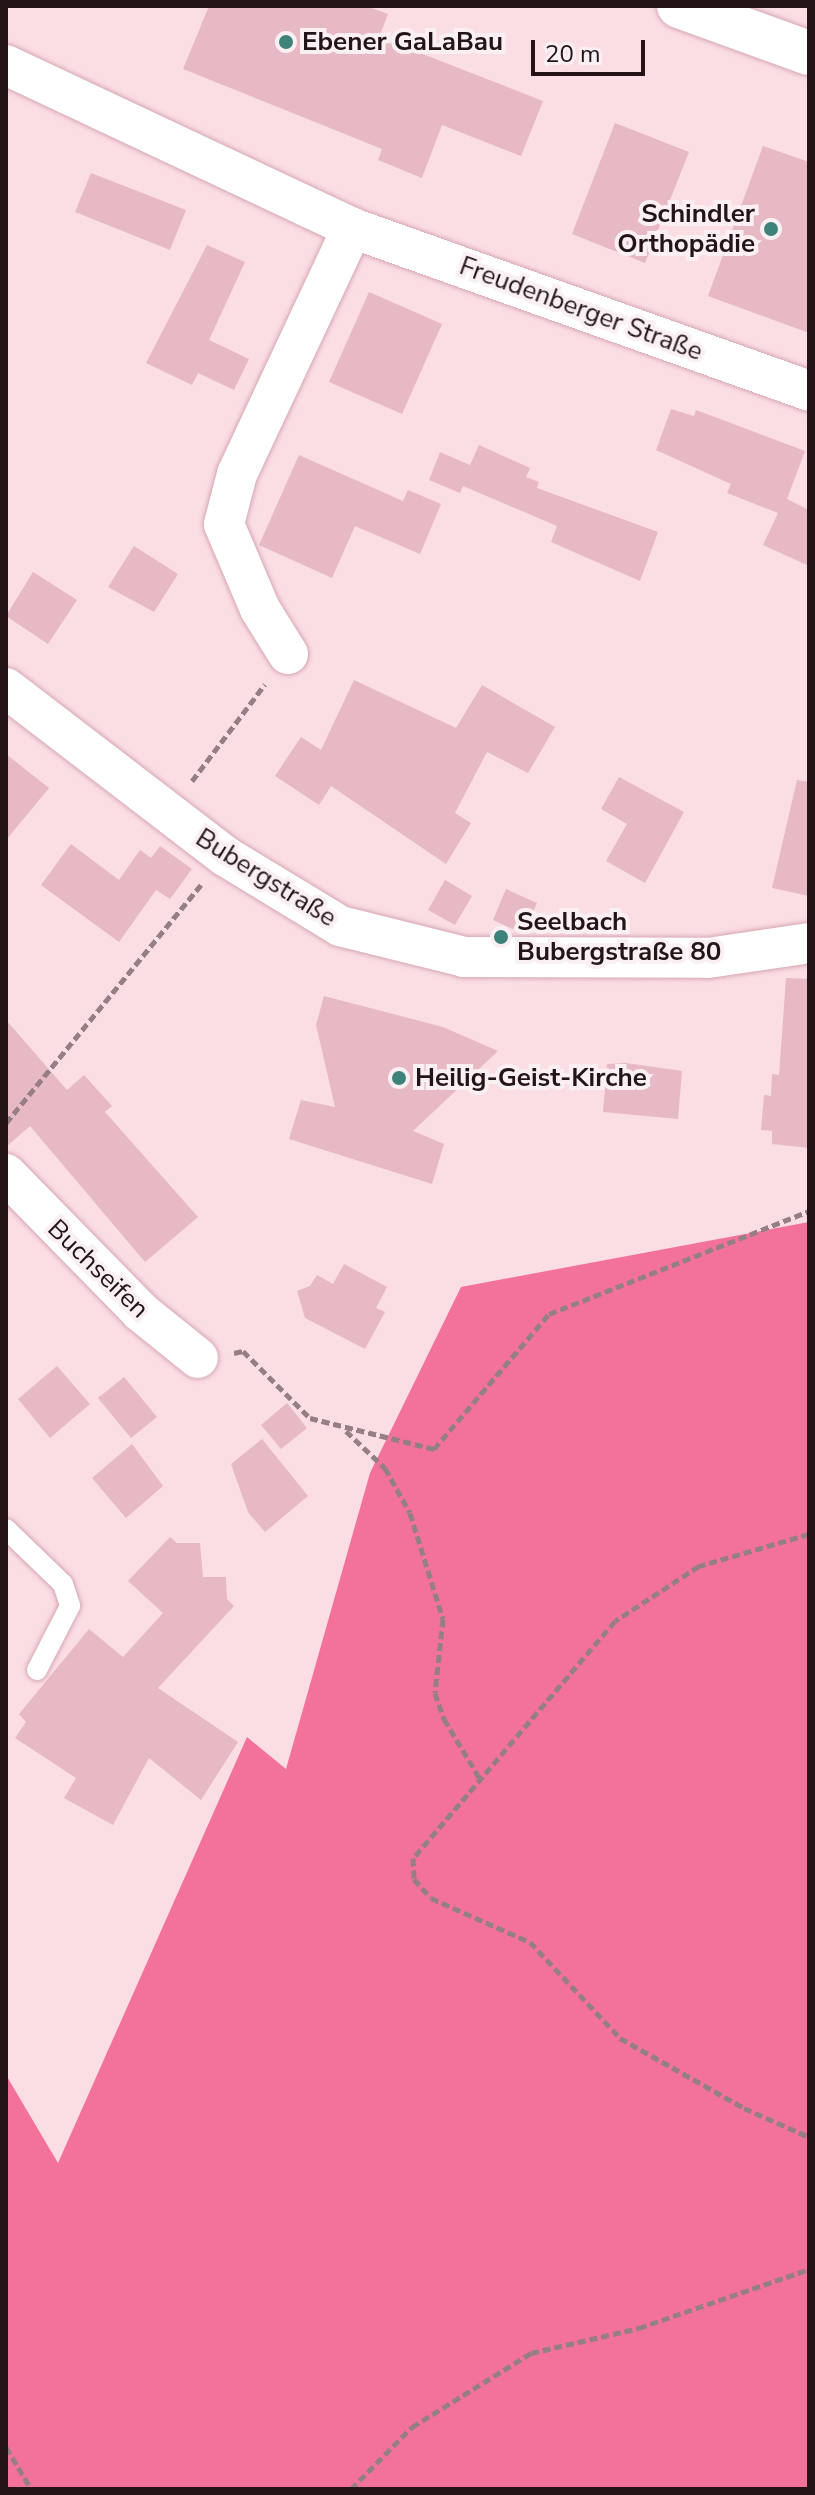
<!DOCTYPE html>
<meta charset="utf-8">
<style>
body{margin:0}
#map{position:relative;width:815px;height:2495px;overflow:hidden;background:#fbdde4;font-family:"Nunito Sans",sans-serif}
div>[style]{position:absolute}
.forest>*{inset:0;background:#f3729b}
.building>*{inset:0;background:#e7b9c4}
.path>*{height:5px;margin-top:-2.5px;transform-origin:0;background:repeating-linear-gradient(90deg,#967f84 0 8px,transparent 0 12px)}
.roads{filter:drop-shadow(0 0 2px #d5a7b2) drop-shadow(0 0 2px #d5a7b2)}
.service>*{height:20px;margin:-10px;padding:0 10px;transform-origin:10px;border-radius:10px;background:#fff}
.minor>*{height:40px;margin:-20px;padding:0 20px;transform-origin:20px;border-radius:20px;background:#fff}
.secondary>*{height:44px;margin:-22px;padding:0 22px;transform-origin:22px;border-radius:22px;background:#fff}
.dots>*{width:22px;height:22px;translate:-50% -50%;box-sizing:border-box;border:4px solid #faf0f3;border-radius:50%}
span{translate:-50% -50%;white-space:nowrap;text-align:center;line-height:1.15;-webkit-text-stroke:8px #faf0f3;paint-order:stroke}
.poi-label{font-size:26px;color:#241418;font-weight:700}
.left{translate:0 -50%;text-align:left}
.right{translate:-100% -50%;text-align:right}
.street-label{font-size:26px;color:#241418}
.frame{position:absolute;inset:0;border:8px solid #241418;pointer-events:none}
.scale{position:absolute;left:531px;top:40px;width:114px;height:36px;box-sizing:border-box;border:4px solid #241418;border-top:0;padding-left:10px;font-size:24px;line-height:28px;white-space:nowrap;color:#241418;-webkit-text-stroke:6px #faf0f3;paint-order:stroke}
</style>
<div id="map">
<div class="forest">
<i style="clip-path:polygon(809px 1222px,809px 2489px,6px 2489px,6px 2075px,58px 2163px,247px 1737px,286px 1769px,370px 1473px,461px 1287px)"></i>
</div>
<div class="building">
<i style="clip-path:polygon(209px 6px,366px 6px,388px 14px,379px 37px,543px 101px,521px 156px,442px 125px,422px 178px,378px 160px,382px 149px,183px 69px)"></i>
<i style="clip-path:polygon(615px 123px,689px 152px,645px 263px,572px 234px)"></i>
<i style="clip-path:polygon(763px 146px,809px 162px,809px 333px,708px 296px)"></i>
<i style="clip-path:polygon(91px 173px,186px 210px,170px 250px,75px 212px)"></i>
<i style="clip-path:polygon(207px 245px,245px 262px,209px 340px,249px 359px,234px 390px,198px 373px,192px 385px,146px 363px)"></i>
<i style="clip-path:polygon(369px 292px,442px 324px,402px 414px,329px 382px)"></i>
<i style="clip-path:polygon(671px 409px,694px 416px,696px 410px,805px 451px,787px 499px,809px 510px,809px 566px,763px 545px,778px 513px,727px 493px,731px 484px,656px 450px)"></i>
<i style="clip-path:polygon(479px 445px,530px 468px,526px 477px,539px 482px,537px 488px,658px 532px,640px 581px,551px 542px,557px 526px,463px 486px,460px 493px,429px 480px,440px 452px,470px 465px)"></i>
<i style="clip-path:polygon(299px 455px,403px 501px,408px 490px,441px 504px,420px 554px,355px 526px,332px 578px,259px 545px)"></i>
<i style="clip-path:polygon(134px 546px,178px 574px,154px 612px,108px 587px)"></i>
<i style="clip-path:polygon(33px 572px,77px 600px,48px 644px,6px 616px)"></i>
<i style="clip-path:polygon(354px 680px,456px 728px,482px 685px,555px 727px,528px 773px,487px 752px,455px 813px,471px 823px,446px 864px,331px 786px,319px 805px,275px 776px,301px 737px,321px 750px)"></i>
<i style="clip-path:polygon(6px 754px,49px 788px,6px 840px)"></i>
<i style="clip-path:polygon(619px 777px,684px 812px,645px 883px,606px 861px,627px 824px,601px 809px)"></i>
<i style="clip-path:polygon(797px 780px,809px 782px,809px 896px,772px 888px)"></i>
<i style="clip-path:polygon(71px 844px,119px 880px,140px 850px,151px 858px,160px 846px,192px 869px,170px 899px,156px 890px,119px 942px,41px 885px)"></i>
<i style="clip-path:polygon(445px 880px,472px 896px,455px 925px,428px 910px)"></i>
<i style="clip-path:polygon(506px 889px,537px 903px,524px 934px,493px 920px)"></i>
<i style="clip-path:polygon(786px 978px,809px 979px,809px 1148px,772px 1144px,772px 1131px,761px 1130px,764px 1095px,771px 1096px,772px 1074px,779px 1075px)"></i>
<i style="clip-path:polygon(324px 996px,443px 1027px,498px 1051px,413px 1131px,444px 1144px,432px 1184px,289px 1139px,301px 1100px,335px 1107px,316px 1025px)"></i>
<i style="clip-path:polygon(6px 1020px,67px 1090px,84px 1075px,112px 1106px,105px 1112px,198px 1217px,145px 1262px,30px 1126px,6px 1147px)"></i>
<i style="clip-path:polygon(626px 1063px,682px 1071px,678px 1119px,603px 1112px,607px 1064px)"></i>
<i style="clip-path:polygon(344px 1264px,387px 1287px,376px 1308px,385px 1312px,365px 1349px,305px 1318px,297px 1291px,310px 1286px,317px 1275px,333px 1284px)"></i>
<i style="clip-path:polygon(57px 1366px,90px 1404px,50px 1438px,18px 1399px)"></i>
<i style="clip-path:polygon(124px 1377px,157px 1417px,131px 1438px,98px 1398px)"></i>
<i style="clip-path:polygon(287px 1403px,307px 1428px,281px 1449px,261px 1425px)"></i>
<i style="clip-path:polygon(262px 1439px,308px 1496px,265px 1532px,248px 1512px,231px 1464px)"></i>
<i style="clip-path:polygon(132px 1444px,163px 1486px,126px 1518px,92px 1478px)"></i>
<i style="clip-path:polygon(170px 1537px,177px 1543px,200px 1543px,203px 1577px,226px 1577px,227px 1599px,234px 1606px,158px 1688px,238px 1742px,201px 1800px,149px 1758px,113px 1825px,64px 1798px,76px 1778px,15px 1738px,26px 1722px,19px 1714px,89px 1629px,123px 1657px,163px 1613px,128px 1581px)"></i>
</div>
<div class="path">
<i style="left:192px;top:781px;width:121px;rotate:-53deg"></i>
<i style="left:6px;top:1123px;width:308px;rotate:-50.7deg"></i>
<i style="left:234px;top:1353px;width:9px;rotate:-13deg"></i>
<i style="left:243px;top:1351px;width:95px;rotate:45deg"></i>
<i style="left:310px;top:1418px;width:128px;rotate:14deg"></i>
<i style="left:434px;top:1449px;width:177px;rotate:-49.6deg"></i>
<i style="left:549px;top:1314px;width:280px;rotate:-21.6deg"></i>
<i style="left:346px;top:1431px;width:54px;rotate:43.5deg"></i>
<i style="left:385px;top:1468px;width:51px;rotate:60.9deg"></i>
<i style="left:410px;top:1513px;width:111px;rotate:72.7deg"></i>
<i style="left:443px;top:1619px;width:74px;rotate:96.2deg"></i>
<i style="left:435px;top:1693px;width:28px;rotate:71deg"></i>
<i style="left:444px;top:1719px;width:70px;rotate:59deg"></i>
<i style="left:809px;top:1534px;width:115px;rotate:163.8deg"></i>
<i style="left:699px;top:1566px;width:100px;rotate:146.8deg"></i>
<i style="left:615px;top:1621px;width:311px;rotate:130.4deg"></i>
<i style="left:413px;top:1858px;width:21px;rotate:87deg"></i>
<i style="left:414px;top:1879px;width:25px;rotate:48deg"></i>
<i style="left:431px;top:1898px;width:108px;rotate:24deg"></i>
<i style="left:530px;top:1942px;width:132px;rotate:46.8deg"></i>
<i style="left:620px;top:2038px;width:142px;rotate:29.4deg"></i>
<i style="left:744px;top:2108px;width:71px;rotate:24deg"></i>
<i style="left:6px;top:2447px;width:49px;rotate:59.2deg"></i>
<i style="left:351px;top:2489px;width:87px;rotate:-45.5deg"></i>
<i style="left:412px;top:2427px;width:140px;rotate:-31.9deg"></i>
<i style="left:531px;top:2353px;width:111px;rotate:-13deg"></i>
<i style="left:639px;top:2328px;width:180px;rotate:-19.1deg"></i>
</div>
<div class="roads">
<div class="service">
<i style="left:6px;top:1529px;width:79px;rotate:44deg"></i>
<i style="left:63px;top:1584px;width:23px;rotate:72deg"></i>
<i style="left:70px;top:1606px;width:72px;rotate:117.3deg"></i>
</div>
<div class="minor">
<i style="left:6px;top:65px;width:382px;rotate:25.2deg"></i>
<i style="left:352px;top:228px;width:485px;rotate:19.6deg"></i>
<i style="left:288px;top:654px;width:53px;rotate:-121.9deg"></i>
<i style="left:260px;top:609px;width:92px;rotate:-113deg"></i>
<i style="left:224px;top:524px;width:52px;rotate:-75.4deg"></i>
<i style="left:237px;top:474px;width:272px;rotate:-64.9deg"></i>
<i style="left:6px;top:688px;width:276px;rotate:37.5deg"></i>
<i style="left:225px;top:856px;width:135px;rotate:31.3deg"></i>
<i style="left:340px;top:926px;width:128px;rotate:14deg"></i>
<i style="left:464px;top:957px;width:244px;rotate:0.2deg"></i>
<i style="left:708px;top:958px;width:102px;rotate:-8.4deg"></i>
<i style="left:6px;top:1174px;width:193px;rotate:45.6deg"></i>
<i style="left:141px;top:1312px;width:73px;rotate:38.9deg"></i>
</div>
<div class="secondary">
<i style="left:679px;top:6px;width:138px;rotate:19.9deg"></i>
</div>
</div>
<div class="dots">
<i style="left:286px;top:42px;background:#3e8379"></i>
<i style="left:771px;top:229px;background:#3e8379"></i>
<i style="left:501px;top:937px;background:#3e8379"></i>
<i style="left:399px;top:1078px;background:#3e8379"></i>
</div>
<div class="poi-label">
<span class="left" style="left:302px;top:42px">Ebener GaLaBau</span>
<span class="right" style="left:755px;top:229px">Schindler<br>Orthopädie</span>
<span class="left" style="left:517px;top:937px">Seelbach<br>Bubergstraße 80</span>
<span class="left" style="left:415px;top:1078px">Heilig-Geist-Kirche</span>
</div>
<div class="street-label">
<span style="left:581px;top:309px;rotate:20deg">Freudenberger Straße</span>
<span style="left:266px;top:878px;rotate:32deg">Bubergstraße</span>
<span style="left:98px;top:1269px;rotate:44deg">Buchseifen</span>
</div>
<div class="frame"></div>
<div class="scale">20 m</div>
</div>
